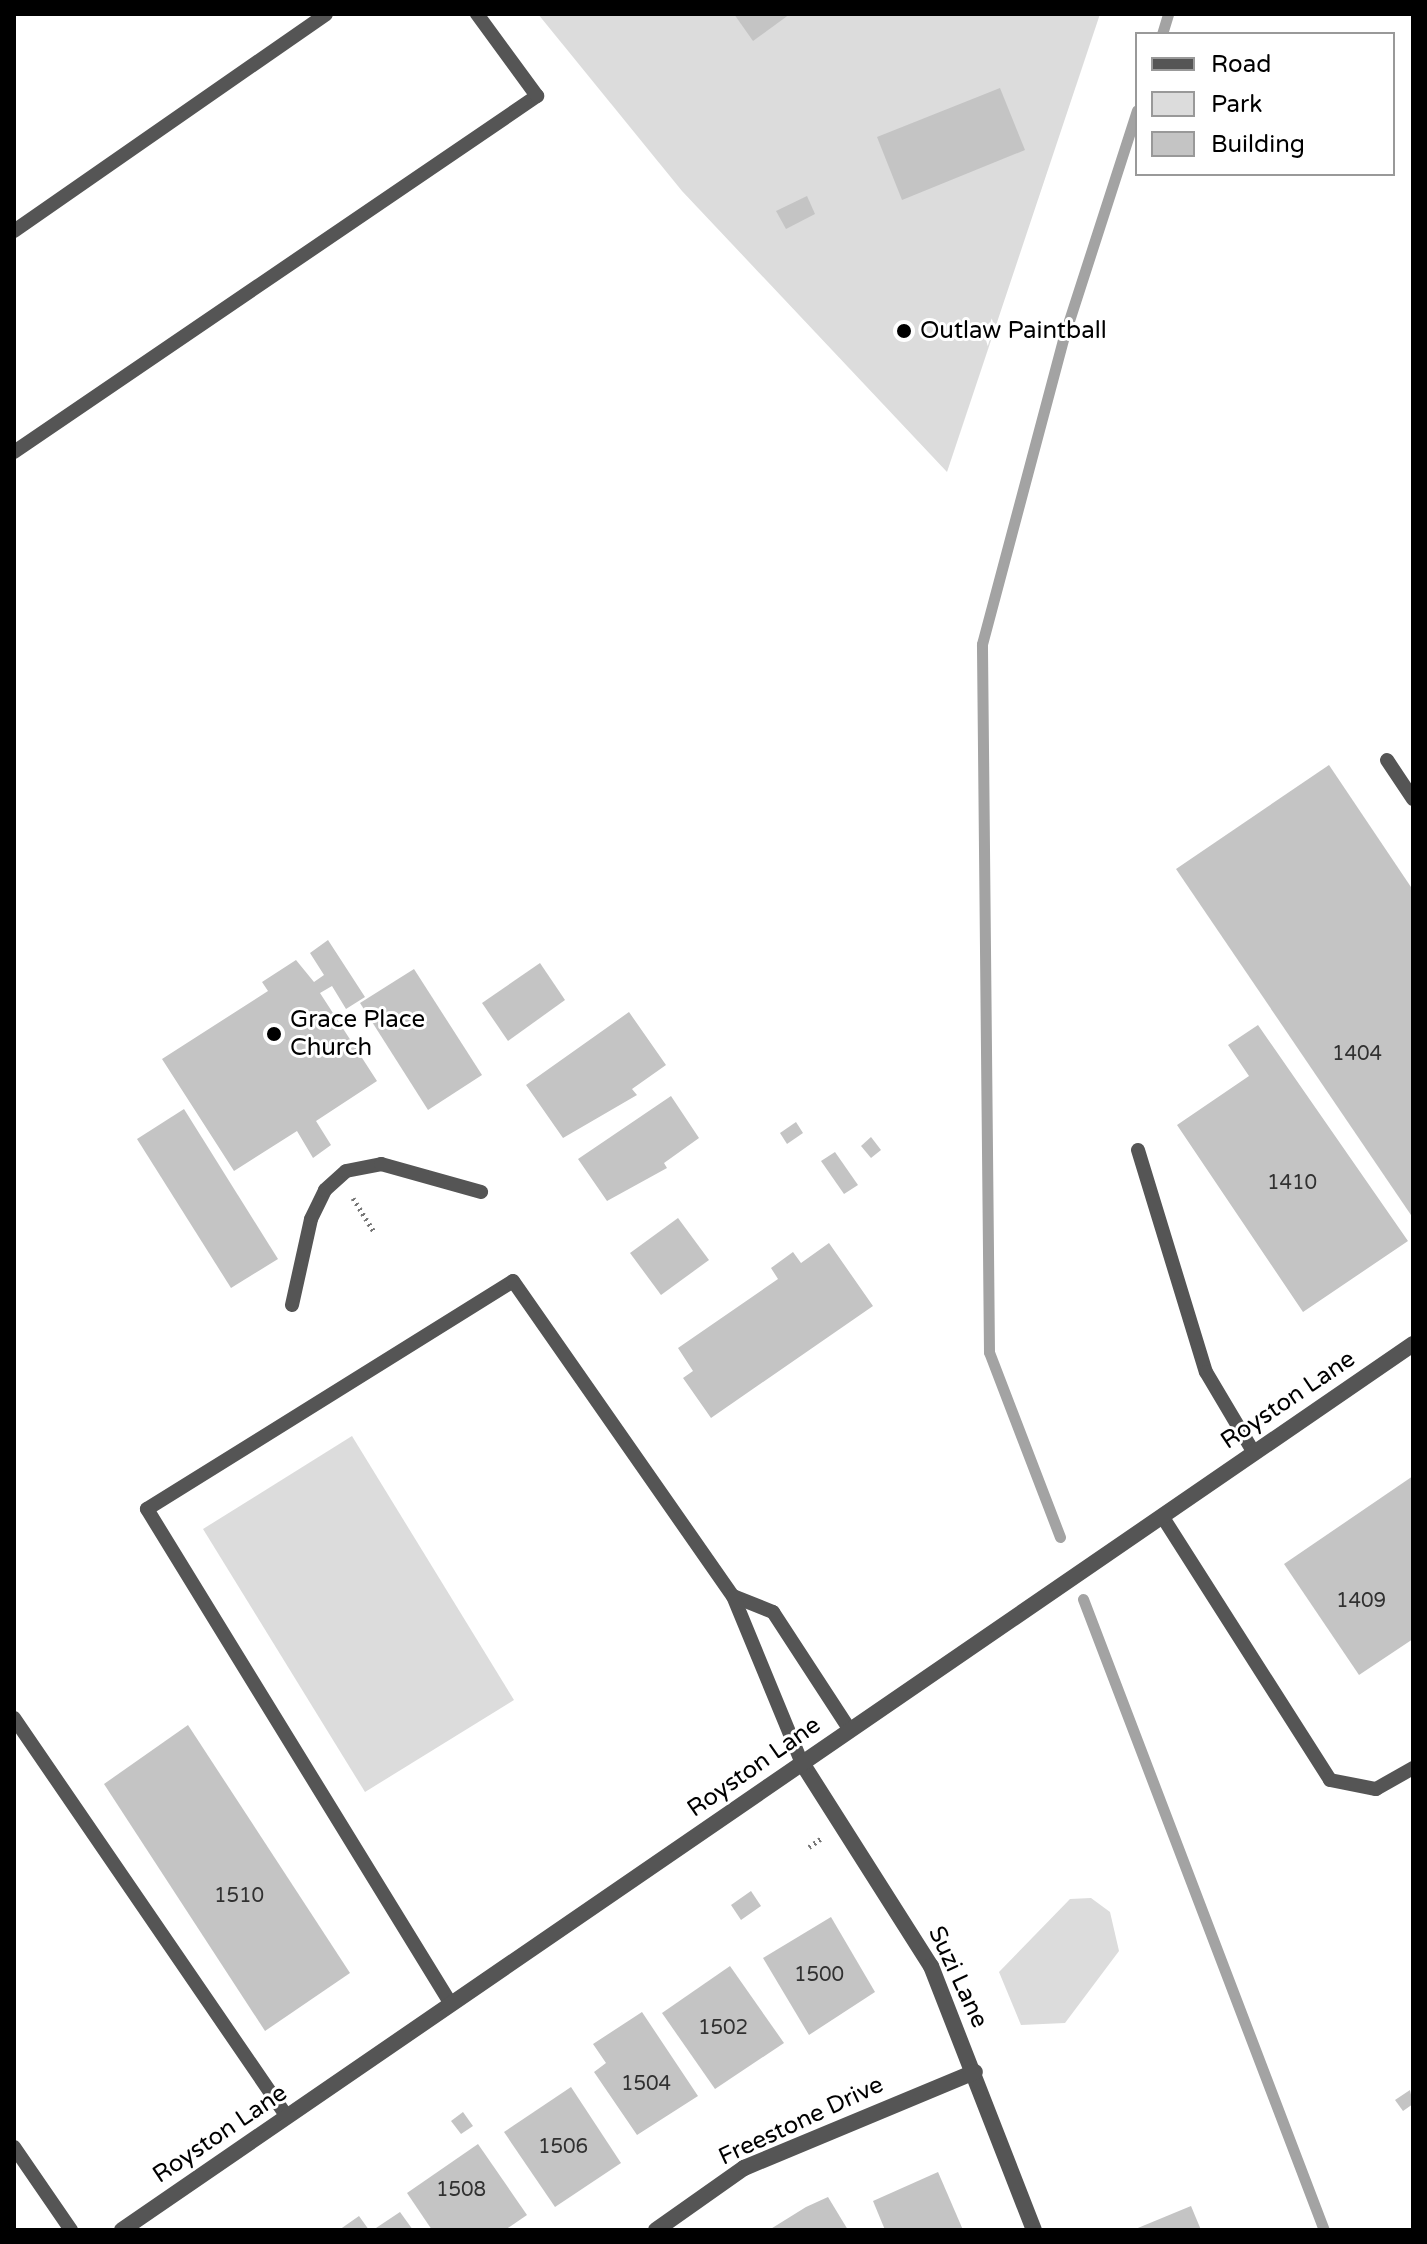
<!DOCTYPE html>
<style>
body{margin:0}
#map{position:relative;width:1427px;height:2244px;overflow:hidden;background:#fff;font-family:"Varela Round",sans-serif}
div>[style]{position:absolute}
.green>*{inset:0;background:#dcdcdc}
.stream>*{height:11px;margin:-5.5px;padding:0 5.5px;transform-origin:5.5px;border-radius:5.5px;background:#a3a3a3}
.building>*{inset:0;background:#c4c4c4}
.path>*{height:5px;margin-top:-2.5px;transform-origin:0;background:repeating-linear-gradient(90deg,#777 0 2px,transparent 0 6px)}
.service>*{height:14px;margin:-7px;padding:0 7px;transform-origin:7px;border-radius:7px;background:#555}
.minor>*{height:16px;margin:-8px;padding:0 8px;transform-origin:8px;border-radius:8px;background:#555}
.tertiary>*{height:16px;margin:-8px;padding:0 8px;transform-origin:8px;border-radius:8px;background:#555}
.dots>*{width:22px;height:22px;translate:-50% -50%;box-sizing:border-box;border:4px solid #fff;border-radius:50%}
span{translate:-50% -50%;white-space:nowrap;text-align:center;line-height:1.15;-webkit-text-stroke:6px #fff;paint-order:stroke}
.number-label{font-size:20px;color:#313131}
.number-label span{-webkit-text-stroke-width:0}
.poi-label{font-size:24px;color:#000}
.left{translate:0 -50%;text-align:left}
.street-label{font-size:24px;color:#000}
.frame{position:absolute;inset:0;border:16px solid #000;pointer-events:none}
.legend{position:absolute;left:1135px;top:32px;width:260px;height:144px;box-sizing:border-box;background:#fff;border:2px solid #999;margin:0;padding:10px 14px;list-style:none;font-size:24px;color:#000}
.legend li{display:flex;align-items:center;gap:16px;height:40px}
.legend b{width:40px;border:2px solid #999}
</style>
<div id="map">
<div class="green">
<i style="clip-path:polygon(538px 14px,1100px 14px,947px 472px,682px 191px)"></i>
<i style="clip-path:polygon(352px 1436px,514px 1700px,365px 1792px,203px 1529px)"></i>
<i style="clip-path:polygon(1091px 1898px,1110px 1912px,1119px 1951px,1065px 2023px,1021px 2025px,999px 1972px,1070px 1899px)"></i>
</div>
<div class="stream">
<i style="left:1162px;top:34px;width:21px;rotate:-73deg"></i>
<i style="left:1060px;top:1537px;width:198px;rotate:-111deg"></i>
<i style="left:989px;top:1352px;width:708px;rotate:-90.57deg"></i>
<i style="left:982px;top:644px;width:322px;rotate:-75.1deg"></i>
<i style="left:1065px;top:333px;width:234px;rotate:-72.1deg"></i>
<i style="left:1083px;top:1599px;width:675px;rotate:69.1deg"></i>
</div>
<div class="building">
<i style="clip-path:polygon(734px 14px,790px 14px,753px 41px)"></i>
<i style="clip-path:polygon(1000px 88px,1025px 150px,902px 200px,877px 137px)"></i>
<i style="clip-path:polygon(807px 196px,815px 214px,786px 229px,776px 211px)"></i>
<i style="clip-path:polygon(1329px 765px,1413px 890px,1413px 1218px,1176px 869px)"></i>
<i style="clip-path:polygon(328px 940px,365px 997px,346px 1009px,332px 986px,320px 993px,377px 1081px,316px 1121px,331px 1145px,313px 1158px,297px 1131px,234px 1171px,162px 1059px,268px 991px,262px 982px,296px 960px,314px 982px,324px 975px,310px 953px)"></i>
<i style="clip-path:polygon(540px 963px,565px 1000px,508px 1041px,482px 1003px)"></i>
<i style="clip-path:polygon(414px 969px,482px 1075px,428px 1110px,360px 1003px)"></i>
<i style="clip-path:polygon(629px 1012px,666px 1065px,632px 1089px,637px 1095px,563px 1138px,526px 1085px)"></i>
<i style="clip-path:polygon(1258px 1025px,1408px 1241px,1303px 1312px,1177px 1125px,1249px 1076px,1228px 1045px)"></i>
<i style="clip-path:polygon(671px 1096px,699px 1138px,664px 1163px,667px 1168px,607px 1201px,578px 1159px)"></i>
<i style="clip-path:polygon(184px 1109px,278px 1259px,231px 1288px,137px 1139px)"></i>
<i style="clip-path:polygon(796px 1122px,803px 1133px,787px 1144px,780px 1133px)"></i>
<i style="clip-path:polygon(871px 1137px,881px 1150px,871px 1158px,861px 1146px)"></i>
<i style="clip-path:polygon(835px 1152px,858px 1185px,844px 1194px,821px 1161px)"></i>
<i style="clip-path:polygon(678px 1218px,709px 1260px,661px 1295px,630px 1253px)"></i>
<i style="clip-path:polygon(829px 1243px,873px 1306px,711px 1418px,683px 1378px,693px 1371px,678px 1348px,778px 1279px,771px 1268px,793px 1252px,801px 1263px)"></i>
<i style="clip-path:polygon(1413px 1476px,1413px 1639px,1359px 1675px,1284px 1564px)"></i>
<i style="clip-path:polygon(188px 1725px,350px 1973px,265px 2031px,104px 1784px)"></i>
<i style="clip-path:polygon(751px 1891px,761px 1906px,741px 1920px,731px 1905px)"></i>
<i style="clip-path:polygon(831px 1917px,875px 1992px,809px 2035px,763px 1958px)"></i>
<i style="clip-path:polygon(730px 1966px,784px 2043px,715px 2089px,662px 2013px)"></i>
<i style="clip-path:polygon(642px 2012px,698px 2096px,637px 2135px,594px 2072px,606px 2063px,593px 2044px)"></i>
<i style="clip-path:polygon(571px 2087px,621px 2163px,555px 2207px,504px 2132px)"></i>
<i style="clip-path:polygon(1410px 2090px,1413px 2104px,1403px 2111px,1395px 2100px)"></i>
<i style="clip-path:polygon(463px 2112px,473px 2126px,461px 2134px,451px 2121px)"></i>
<i style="clip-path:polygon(478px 2144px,527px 2215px,505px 2230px,432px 2230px,407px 2193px)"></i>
<i style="clip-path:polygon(938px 2172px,963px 2230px,885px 2230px,873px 2201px)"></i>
<i style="clip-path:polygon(828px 2197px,848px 2230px,769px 2230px,806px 2207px)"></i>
<i style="clip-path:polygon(1191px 2206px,1201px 2230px,1133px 2230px)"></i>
<i style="clip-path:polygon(400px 2212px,413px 2230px,373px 2230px)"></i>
<i style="clip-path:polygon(359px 2216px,369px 2230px,339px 2230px)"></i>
</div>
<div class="path">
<i style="left:353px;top:1198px;width:39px;rotate:58deg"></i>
<i style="left:809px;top:1847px;width:16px;rotate:-35deg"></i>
</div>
<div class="service">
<i style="left:14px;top:231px;width:380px;rotate:-34.8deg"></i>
<i style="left:14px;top:452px;width:633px;rotate:-34.24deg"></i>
<i style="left:537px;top:96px;width:102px;rotate:-126.2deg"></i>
<i style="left:1387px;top:760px;width:47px;rotate:56.3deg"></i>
<i style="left:1138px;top:1150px;width:232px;rotate:73deg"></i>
<i style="left:1206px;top:1372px;width:94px;rotate:59.3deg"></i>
<i style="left:292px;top:1305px;width:88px;rotate:-77.5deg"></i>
<i style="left:311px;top:1219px;width:32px;rotate:-64deg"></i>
<i style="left:325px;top:1190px;width:28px;rotate:-42deg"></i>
<i style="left:346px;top:1171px;width:36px;rotate:-11deg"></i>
<i style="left:381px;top:1164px;width:104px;rotate:15.6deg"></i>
<i style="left:1162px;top:1516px;width:313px;rotate:57.5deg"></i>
<i style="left:1330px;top:1780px;width:47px;rotate:11.1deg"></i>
<i style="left:1376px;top:1789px;width:43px;rotate:-29.6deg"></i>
<i style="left:733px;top:1596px;width:43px;rotate:21.8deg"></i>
<i style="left:773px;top:1612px;width:141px;rotate:56.9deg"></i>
<i style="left:14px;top:1718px;width:483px;rotate:55.6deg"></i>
<i style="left:451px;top:2004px;width:581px;rotate:-121.56deg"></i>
<i style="left:147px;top:1509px;width:431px;rotate:-31.9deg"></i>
<i style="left:513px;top:1281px;width:384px;rotate:55.1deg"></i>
<i style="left:733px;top:1596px;width:181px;rotate:67.6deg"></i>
<i style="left:14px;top:2147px;width:101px;rotate:55.5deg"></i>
</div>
<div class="minor">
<i style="left:802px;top:1763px;width:241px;rotate:57.6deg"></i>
<i style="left:931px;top:1966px;width:283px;rotate:68.7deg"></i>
<i style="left:656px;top:2230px;width:108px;rotate:-35.2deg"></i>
<i style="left:744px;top:2168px;width:250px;rotate:-22.6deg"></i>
</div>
<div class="tertiary">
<i style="left:122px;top:2230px;width:1566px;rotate:-34.46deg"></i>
</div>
<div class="dots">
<i style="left:904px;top:331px;background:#000"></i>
<i style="left:274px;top:1034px;background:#000"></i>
</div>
<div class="number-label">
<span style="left:1357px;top:1054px">1404</span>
<span style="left:1292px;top:1183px">1410</span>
<span style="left:1361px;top:1601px">1409</span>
<span style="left:239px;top:1896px">1510</span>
<span style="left:819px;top:1975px">1500</span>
<span style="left:723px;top:2028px">1502</span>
<span style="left:646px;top:2084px">1504</span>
<span style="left:563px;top:2147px">1506</span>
<span style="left:461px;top:2190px">1508</span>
</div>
<div class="poi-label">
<span class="left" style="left:920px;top:331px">Outlaw Paintball</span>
<span class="left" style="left:290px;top:1034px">Grace Place<br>Church</span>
</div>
<div class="street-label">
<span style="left:1288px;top:1400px;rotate:-34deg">Royston Lane</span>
<span style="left:754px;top:1767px;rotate:-35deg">Royston Lane</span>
<span style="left:958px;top:1977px;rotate:65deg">Suzi Lane</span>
<span style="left:801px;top:2121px;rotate:-25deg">Freestone Drive</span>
<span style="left:220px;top:2134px;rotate:-34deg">Royston Lane</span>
</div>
<div class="frame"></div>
<ul class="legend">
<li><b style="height:10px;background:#555"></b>Road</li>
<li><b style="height:22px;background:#dcdcdc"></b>Park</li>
<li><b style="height:22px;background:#c4c4c4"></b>Building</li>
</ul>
</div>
